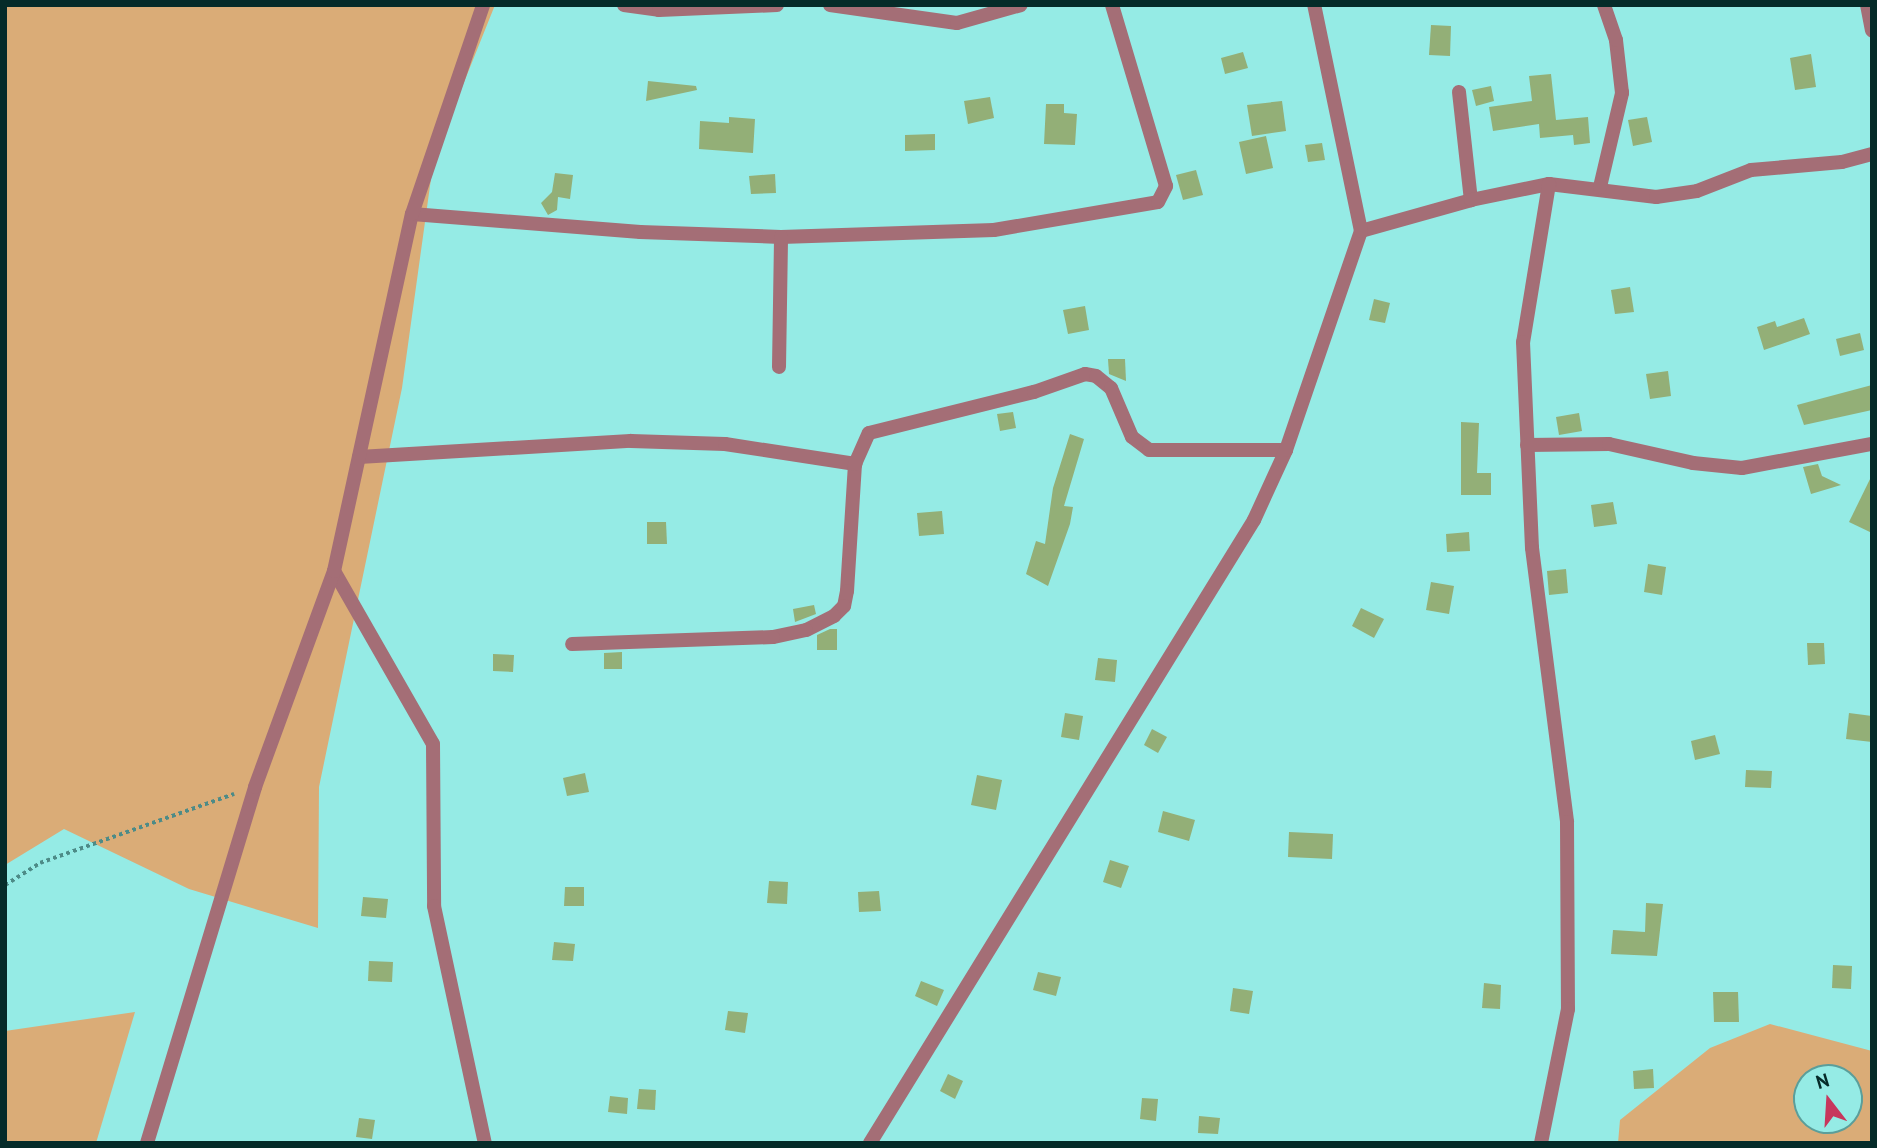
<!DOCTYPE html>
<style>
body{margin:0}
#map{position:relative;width:1877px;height:1148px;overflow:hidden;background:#95ebe5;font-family:"PT Sans",sans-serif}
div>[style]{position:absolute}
.green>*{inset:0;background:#daac77}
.building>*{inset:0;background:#93af77}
.path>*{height:3.5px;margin-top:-1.75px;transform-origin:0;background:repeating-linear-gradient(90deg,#4d8b87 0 3.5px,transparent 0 7px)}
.minor>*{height:14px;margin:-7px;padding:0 7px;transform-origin:7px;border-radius:7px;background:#a46e76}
span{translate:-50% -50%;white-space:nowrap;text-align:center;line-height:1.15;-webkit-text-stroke:6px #95ebe5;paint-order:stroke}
.frame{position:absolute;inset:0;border:7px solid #052b29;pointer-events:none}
.north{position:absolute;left:1793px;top:1064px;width:70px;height:70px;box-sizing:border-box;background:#95ebe5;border:2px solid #5b9e9a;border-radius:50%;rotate:343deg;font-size:19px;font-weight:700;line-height:28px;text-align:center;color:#052b29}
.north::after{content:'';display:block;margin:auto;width:24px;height:32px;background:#c7375d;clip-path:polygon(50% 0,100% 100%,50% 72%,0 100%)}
</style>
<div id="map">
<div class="green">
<i style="clip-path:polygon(5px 5px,495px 5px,434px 157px,402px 388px,319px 787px,318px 928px,189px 889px,64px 829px,5px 865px)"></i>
<i style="clip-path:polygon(135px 1012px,96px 1143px,5px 1143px,5px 1031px)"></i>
<i style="clip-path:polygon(evenodd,1770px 1024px,1872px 1051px,1872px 1143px,1618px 1143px,1620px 1120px,1710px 1048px,1770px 1024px,1807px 1078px,1849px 1078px,1849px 1120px,1807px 1120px,1807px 1078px)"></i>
</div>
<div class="building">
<i style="clip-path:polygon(1431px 25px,1451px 26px,1450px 56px,1429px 55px)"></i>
<i style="clip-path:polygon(1243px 52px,1248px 68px,1225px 74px,1221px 58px)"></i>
<i style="clip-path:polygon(1811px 54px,1816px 87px,1795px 90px,1790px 58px)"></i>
<i style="clip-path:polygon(1551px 74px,1556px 120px,1588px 117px,1590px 143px,1574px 145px,1573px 135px,1540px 138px,1539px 124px,1493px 131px,1489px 107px,1532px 101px,1529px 76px)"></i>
<i style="clip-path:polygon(648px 81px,696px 86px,697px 90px,646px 101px)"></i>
<i style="clip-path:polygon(1491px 86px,1494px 101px,1476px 106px,1472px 90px)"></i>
<i style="clip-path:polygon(990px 97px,994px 118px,968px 124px,964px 101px)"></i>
<i style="clip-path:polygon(1282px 101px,1286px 131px,1252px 136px,1247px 105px)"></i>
<i style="clip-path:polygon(1046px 104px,1064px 104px,1064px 113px,1077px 114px,1075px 145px,1044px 144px)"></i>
<i style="clip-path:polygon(729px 117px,755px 119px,753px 153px,699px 149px,700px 121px,729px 123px)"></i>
<i style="clip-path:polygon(1647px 117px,1652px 142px,1633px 146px,1628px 120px)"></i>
<i style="clip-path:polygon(935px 134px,935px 150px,905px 151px,905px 135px)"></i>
<i style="clip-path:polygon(1266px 136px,1273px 168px,1246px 174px,1239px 142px)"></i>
<i style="clip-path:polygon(1322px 143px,1325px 160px,1308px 162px,1305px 145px)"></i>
<i style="clip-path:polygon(1196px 170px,1203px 195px,1183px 200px,1176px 175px)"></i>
<i style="clip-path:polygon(555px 173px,573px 175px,570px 199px,558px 197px,557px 210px,548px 215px,541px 203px,552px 192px)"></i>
<i style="clip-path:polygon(775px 174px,776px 193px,751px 194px,749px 176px)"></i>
<i style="clip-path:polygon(1630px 287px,1634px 312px,1615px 314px,1611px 290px)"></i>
<i style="clip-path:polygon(1374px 299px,1390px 303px,1385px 323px,1369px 320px)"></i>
<i style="clip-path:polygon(1085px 306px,1089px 330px,1068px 334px,1063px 310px)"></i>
<i style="clip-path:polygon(1804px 318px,1810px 334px,1764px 350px,1757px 327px,1775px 321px,1777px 327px)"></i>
<i style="clip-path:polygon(1860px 333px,1864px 350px,1840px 356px,1836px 339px)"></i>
<i style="clip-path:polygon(1108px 359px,1125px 359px,1126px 381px,1109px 374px)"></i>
<i style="clip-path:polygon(1668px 371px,1671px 396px,1650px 399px,1646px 374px)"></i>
<i style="clip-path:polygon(1872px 385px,1872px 410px,1804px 425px,1797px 405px)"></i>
<i style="clip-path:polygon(1013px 412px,1016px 428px,1000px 431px,997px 414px)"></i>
<i style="clip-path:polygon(1579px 413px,1582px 431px,1559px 435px,1556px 417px)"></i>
<i style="clip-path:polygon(1461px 422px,1479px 423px,1477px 473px,1491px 473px,1491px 495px,1461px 495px)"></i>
<i style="clip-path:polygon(1070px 434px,1084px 439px,1064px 506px,1073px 507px,1070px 524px,1048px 586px,1026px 574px,1036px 541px,1045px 544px,1053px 488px)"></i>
<i style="clip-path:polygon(1818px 464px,1822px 476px,1841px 485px,1811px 494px,1803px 467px)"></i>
<i style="clip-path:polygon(1872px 475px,1872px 533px,1849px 522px)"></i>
<i style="clip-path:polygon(1613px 502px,1617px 524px,1594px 527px,1591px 505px)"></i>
<i style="clip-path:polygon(942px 511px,944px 534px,919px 536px,917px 513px)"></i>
<i style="clip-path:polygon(647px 522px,666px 522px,667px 544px,647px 544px)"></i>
<i style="clip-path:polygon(1469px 532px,1470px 551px,1447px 552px,1446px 534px)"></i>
<i style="clip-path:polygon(1648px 564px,1666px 567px,1662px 595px,1644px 592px)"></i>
<i style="clip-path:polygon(1566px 569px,1568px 593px,1549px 595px,1547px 571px)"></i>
<i style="clip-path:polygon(1431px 582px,1454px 586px,1449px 614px,1426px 610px)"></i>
<i style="clip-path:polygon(814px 605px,816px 614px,795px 622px,793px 609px)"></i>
<i style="clip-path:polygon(1361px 608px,1384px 619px,1374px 638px,1352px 626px)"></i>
<i style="clip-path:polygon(830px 629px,837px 629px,837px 650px,817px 650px,817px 635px)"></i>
<i style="clip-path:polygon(1807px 643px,1824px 643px,1825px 664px,1808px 665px)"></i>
<i style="clip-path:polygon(622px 652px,622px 669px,604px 669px,604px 653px)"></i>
<i style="clip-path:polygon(493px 654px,514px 655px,513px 672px,493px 671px)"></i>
<i style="clip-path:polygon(1098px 658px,1117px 660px,1115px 682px,1095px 680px)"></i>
<i style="clip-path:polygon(1065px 713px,1083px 716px,1079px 740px,1061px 737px)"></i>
<i style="clip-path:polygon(1849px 713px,1872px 716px,1872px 742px,1846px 739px)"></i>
<i style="clip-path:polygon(1152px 729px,1167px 737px,1158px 753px,1144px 745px)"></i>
<i style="clip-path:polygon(1715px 735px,1720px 754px,1695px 760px,1691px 741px)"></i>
<i style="clip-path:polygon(1746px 770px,1772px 771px,1771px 788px,1745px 787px)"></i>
<i style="clip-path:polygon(585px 773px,589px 792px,567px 796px,563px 778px)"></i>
<i style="clip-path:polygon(977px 775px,1002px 780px,996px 810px,971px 805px)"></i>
<i style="clip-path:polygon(1163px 811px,1195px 820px,1189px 841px,1158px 832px)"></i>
<i style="clip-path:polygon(1289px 832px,1333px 834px,1332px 859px,1288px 857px)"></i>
<i style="clip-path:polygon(1110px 860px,1129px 866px,1121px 888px,1103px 882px)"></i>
<i style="clip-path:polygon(769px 881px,788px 882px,787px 904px,767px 903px)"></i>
<i style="clip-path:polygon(565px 887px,584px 887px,584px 906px,564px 906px)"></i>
<i style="clip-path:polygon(879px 891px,881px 911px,859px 912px,858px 892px)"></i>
<i style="clip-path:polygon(363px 897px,388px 899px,386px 918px,361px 916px)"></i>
<i style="clip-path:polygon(1646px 903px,1663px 904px,1657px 956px,1611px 954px,1613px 930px,1645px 932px)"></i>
<i style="clip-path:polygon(554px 942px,575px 944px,573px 961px,552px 960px)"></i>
<i style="clip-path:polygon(369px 961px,393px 962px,392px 982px,368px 981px)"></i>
<i style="clip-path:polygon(1833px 965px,1852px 966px,1851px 989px,1832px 988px)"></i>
<i style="clip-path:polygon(1038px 972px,1061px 977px,1056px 996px,1033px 990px)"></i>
<i style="clip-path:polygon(921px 981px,944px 990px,937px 1006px,915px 996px)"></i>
<i style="clip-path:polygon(1484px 983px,1501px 985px,1500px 1009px,1482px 1008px)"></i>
<i style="clip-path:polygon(1233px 988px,1253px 991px,1249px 1014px,1230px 1011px)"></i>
<i style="clip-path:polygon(1713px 992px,1738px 992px,1739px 1022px,1714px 1022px)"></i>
<i style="clip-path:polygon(728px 1011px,748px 1013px,745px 1033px,725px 1030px)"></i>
<i style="clip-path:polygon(1653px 1069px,1654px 1088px,1634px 1089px,1633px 1071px)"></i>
<i style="clip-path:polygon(948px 1074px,963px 1081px,955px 1099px,940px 1091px)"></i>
<i style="clip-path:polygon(639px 1089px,656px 1090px,655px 1110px,637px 1109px)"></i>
<i style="clip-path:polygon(610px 1096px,628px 1098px,627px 1114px,608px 1112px)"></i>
<i style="clip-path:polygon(1142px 1098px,1158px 1099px,1156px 1121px,1140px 1119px)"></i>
<i style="clip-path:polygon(1199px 1116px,1220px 1118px,1218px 1134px,1198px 1133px)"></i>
<i style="clip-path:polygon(359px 1118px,375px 1120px,372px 1139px,356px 1137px)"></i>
</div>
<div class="path">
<i style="left:5px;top:885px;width:41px;rotate:-32.2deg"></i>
<i style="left:40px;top:863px;width:206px;rotate:-19.6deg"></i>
</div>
<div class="minor">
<i style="left:624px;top:5px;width:35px;rotate:8deg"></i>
<i style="left:659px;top:10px;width:118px;rotate:-2.4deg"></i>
<i style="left:830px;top:5px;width:128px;rotate:8.1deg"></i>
<i style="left:957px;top:23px;width:66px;rotate:-15.7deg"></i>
<i style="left:1867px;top:5px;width:26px;rotate:79deg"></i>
<i style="left:1459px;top:92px;width:109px;rotate:83.7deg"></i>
<i style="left:1549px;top:184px;width:108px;rotate:6.9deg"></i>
<i style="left:1656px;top:197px;width:41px;rotate:-8.3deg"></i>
<i style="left:1697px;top:191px;width:58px;rotate:-21.3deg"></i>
<i style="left:1751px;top:170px;width:91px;rotate:-5deg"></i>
<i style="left:1842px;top:162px;width:31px;rotate:-15deg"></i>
<i style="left:1600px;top:187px;width:97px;rotate:-76.8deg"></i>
<i style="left:1622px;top:93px;width:53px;rotate:-96.5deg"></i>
<i style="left:1616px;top:40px;width:37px;rotate:-109deg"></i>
<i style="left:412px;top:214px;width:229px;rotate:4.5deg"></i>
<i style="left:640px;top:232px;width:141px;rotate:2deg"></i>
<i style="left:781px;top:237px;width:213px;rotate:-1.9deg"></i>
<i style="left:994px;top:230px;width:166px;rotate:-9.7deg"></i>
<i style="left:1158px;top:202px;width:18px;rotate:-63deg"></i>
<i style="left:1166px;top:186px;width:189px;rotate:-106.6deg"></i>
<i style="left:1361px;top:231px;width:114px;rotate:-15.7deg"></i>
<i style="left:1471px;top:200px;width:80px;rotate:-11.6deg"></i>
<i style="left:1549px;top:184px;width:160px;rotate:99.3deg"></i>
<i style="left:1523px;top:342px;width:206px;rotate:87.5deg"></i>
<i style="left:1532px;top:548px;width:276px;rotate:82.7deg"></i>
<i style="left:1567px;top:822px;width:187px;rotate:89.7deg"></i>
<i style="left:1568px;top:1009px;width:137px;rotate:101.4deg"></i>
<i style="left:779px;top:367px;width:130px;rotate:-89.1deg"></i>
<i style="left:1527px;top:445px;width:82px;rotate:-0.7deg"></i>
<i style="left:1609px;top:444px;width:86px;rotate:12.7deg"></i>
<i style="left:1693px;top:463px;width:49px;rotate:5.8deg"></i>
<i style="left:1742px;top:468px;width:132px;rotate:-10.5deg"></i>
<i style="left:359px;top:457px;width:272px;rotate:-3.4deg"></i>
<i style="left:631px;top:441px;width:94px;rotate:1.8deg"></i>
<i style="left:725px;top:444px;width:132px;rotate:8.7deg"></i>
<i style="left:855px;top:464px;width:127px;rotate:93.6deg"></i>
<i style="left:847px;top:591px;width:15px;rotate:101deg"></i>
<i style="left:844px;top:606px;width:14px;rotate:135deg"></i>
<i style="left:834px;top:616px;width:31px;rotate:153deg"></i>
<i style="left:806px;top:630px;width:34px;rotate:168deg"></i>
<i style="left:773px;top:637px;width:201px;rotate:178deg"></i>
<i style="left:855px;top:464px;width:34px;rotate:-66deg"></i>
<i style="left:869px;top:433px;width:170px;rotate:-14deg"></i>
<i style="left:1034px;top:392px;width:54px;rotate:-19.4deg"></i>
<i style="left:1085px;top:374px;width:11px;rotate:10deg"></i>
<i style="left:1096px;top:376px;width:19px;rotate:39deg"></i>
<i style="left:1111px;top:388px;width:53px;rotate:66.8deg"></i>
<i style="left:1132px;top:437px;width:21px;rotate:37deg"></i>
<i style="left:1149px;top:450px;width:137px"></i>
<i style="left:334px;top:571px;width:199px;rotate:60.2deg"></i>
<i style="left:433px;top:744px;width:162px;rotate:89.6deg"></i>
<i style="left:434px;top:906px;width:242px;rotate:77.9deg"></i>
<i style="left:147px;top:1143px;width:372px;rotate:-73.1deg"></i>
<i style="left:255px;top:787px;width:230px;rotate:-69.9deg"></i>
<i style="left:334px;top:571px;width:365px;rotate:-77.7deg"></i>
<i style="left:412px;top:214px;width:221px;rotate:-71.2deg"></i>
<i style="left:870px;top:1143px;width:732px;rotate:-58.35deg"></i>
<i style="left:1254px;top:520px;width:77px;rotate:-65.4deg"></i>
<i style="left:1286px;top:450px;width:231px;rotate:-71.1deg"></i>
<i style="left:1361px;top:231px;width:231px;rotate:-101.7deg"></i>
</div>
<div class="frame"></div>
<div class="north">N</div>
</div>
